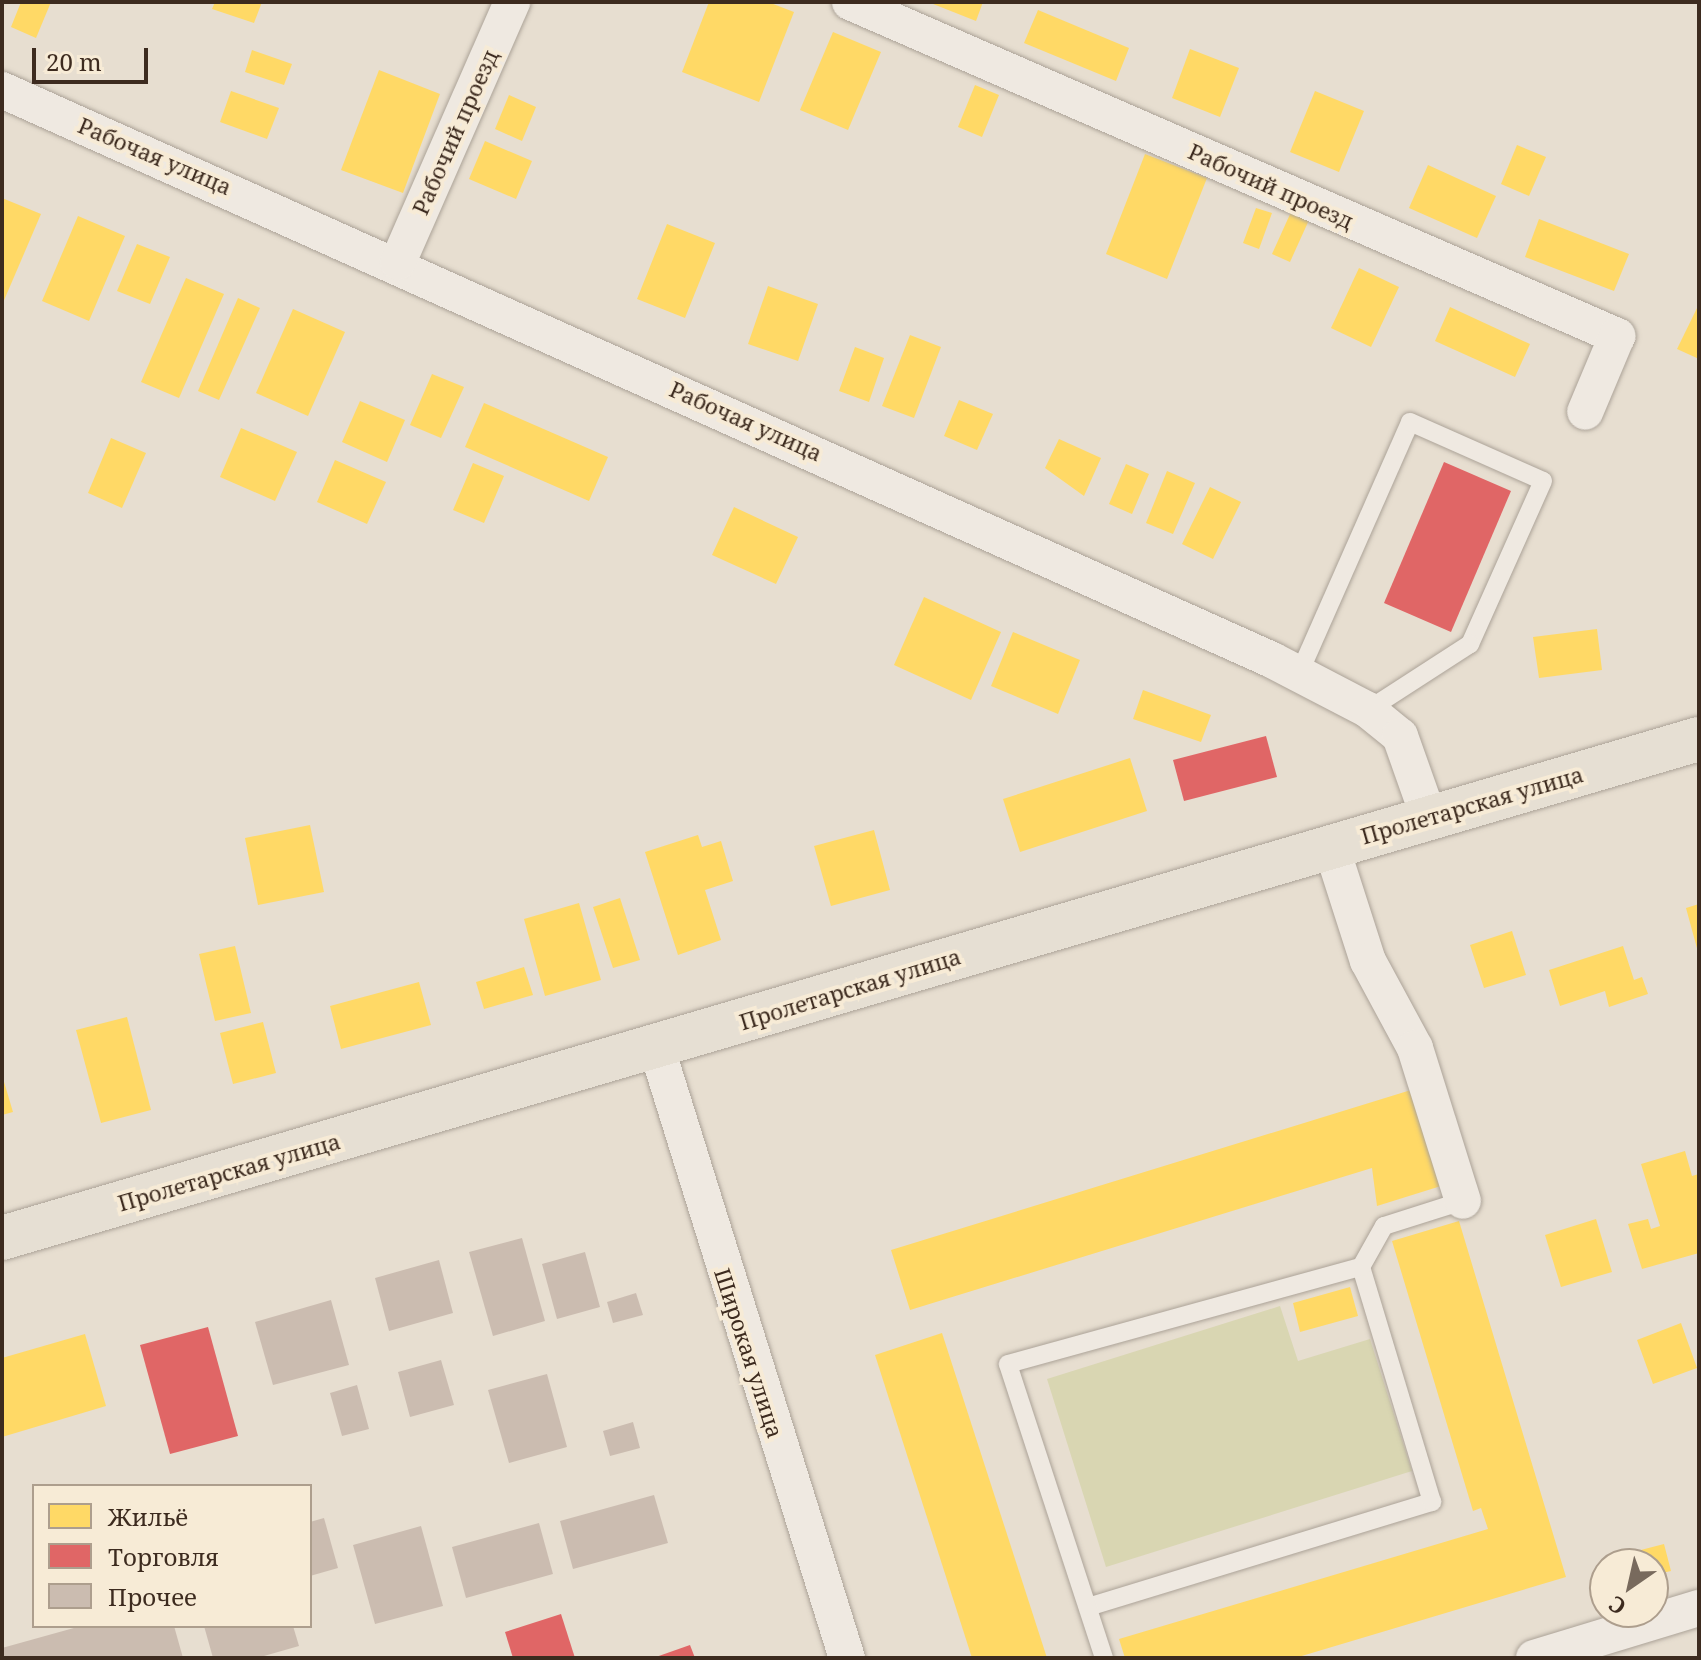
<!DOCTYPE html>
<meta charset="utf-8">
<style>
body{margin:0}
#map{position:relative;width:1701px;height:1660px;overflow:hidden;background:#e7ded0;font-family:"Noto Serif",serif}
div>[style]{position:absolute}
.green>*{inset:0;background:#d9d6b2}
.homes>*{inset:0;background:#ffd966}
.shops>*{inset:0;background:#e06666}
.building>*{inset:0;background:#cbbcb0}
.roads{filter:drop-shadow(0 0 2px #aca398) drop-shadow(0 0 2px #aca398)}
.service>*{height:18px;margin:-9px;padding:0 9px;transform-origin:9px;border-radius:9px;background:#efe9e1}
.minor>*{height:36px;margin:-18px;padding:0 18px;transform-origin:18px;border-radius:18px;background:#efe9e1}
.primary>*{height:44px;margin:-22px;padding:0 22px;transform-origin:22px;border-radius:22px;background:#e6dfd3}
span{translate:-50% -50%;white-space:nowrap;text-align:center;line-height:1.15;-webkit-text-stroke:8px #f7ebd6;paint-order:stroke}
.street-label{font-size:22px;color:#3d2b1f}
.frame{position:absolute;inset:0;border:4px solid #3d2b1f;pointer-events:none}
.legend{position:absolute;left:32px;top:1484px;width:280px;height:144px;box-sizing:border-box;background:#f7ebd6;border:2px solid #ad9e8d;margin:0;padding:10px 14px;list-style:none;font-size:24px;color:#3d2b1f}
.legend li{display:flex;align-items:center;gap:16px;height:40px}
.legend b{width:40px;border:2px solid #ad9e8d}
.north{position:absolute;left:1589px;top:1548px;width:80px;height:80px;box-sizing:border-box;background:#f7ebd6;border:2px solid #ad9e8d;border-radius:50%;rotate:214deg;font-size:22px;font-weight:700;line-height:32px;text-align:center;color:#3d2b1f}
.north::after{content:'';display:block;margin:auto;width:28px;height:36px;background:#786a5d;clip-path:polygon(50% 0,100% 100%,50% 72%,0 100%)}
.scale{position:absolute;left:32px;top:48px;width:116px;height:36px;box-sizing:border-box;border:4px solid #3d2b1f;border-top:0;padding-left:10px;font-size:24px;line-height:28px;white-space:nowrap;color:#3d2b1f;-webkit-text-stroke:6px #f7ebd6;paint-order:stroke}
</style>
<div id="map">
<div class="green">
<i style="clip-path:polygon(1280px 1306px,1298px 1361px,1370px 1339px,1412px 1471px,1106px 1567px,1047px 1379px)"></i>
</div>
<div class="homes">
<i style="clip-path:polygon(21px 2px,51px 2px,36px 38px,11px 27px)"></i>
<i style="clip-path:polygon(215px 2px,262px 2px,254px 23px,212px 9px)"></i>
<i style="clip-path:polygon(709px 2px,768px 2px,794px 12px,759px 102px,682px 72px)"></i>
<i style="clip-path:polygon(928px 2px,983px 2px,976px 21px)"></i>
<i style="clip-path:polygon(1038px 10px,1129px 48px,1116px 81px,1024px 43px)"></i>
<i style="clip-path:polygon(833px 32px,881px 52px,848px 130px,800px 110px)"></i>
<i style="clip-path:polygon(1190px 49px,1239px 68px,1220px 117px,1172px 98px)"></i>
<i style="clip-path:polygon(252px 50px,292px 64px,284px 85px,245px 72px)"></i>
<i style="clip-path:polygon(379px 70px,440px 94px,403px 193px,341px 170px)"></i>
<i style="clip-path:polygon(975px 85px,999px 95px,982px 137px,958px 127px)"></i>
<i style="clip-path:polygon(231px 91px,279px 108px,267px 139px,220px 122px)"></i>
<i style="clip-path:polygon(1315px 91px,1364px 111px,1339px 172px,1290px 152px)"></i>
<i style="clip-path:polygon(509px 95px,536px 107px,522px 141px,495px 129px)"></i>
<i style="clip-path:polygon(485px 141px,532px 161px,516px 199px,469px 179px)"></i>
<i style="clip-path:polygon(1517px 145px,1546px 157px,1529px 196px,1501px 184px)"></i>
<i style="clip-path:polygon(1145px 154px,1207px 178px,1167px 279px,1106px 254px)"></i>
<i style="clip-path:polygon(1428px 165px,1496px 196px,1477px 238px,1409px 208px)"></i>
<i style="clip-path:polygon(2px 198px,41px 214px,2px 305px)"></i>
<i style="clip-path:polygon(1256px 208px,1272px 213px,1259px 249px,1243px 243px)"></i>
<i style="clip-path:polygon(1291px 212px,1309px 220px,1290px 262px,1272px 254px)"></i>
<i style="clip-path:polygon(78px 216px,125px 236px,89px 321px,42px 301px)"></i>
<i style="clip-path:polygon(1539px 219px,1629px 254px,1614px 291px,1525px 257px)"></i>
<i style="clip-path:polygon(667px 224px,715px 243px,685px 318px,637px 299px)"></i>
<i style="clip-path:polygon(137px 244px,170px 257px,150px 304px,117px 291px)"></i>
<i style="clip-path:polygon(1359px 268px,1399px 287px,1371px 347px,1331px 328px)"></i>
<i style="clip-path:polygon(186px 278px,224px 294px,179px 398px,141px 382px)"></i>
<i style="clip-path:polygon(768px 286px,818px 304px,798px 361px,748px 344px)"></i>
<i style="clip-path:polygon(238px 298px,260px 308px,219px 400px,198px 391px)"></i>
<i style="clip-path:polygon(1699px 304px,1699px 359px,1677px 349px)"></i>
<i style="clip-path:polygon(1450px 307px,1530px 344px,1515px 377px,1435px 341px)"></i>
<i style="clip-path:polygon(293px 309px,345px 332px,308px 416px,256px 393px)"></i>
<i style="clip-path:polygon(910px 335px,941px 347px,914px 418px,882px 406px)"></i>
<i style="clip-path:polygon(855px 347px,884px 358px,869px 402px,839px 391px)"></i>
<i style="clip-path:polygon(432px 374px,464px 387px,441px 438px,410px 425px)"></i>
<i style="clip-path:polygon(959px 400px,993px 414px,977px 450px,944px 436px)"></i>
<i style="clip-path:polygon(360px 401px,405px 420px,387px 462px,342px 442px)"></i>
<i style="clip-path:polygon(484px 403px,608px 457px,589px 501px,465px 447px)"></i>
<i style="clip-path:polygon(241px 428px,297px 452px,275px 501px,220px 477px)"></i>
<i style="clip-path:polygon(111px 438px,146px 453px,122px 508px,88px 493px)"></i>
<i style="clip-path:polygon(1059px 439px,1101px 458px,1084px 496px,1045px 468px)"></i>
<i style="clip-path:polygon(335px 460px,386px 482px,367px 524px,317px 502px)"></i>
<i style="clip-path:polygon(473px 463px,504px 476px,484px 523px,453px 510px)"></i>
<i style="clip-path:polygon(1126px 464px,1149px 474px,1132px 514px,1109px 504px)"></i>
<i style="clip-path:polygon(1167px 471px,1195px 483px,1173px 534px,1146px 523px)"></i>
<i style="clip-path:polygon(1210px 487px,1241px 502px,1213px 559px,1182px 544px)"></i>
<i style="clip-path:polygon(734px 507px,798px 537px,776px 584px,712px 555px)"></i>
<i style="clip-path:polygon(924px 597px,1001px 632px,971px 700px,894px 665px)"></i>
<i style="clip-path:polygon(1597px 629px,1602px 670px,1539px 678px,1533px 637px)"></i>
<i style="clip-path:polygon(1013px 632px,1080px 660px,1058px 714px,991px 686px)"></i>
<i style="clip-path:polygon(1143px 690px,1211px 715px,1201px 742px,1133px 719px)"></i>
<i style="clip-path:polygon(1130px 758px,1147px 811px,1020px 852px,1003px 799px)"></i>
<i style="clip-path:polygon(310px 825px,324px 892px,258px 905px,245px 838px)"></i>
<i style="clip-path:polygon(874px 830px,890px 890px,831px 906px,814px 846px)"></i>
<i style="clip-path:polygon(698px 835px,702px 847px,721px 841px,733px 881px,705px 890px,721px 940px,678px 955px,645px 852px)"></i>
<i style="clip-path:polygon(620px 898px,640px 960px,613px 968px,593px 907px)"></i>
<i style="clip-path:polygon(579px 903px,601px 980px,545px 996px,524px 919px)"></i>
<i style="clip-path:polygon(1699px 904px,1699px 952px,1698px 952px,1686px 908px)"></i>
<i style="clip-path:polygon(1512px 931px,1526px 975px,1484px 988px,1470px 945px)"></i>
<i style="clip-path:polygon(235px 946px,251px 1013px,215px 1021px,199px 954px)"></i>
<i style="clip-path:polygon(1623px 946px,1634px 980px,1642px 977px,1648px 994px,1609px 1007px,1605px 991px,1560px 1006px,1549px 970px)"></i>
<i style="clip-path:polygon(524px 967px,533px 995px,484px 1009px,476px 982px)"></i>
<i style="clip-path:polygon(419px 982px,431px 1025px,341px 1049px,330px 1006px)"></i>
<i style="clip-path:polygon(127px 1017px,151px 1110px,101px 1123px,76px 1030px)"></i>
<i style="clip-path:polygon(263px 1022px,276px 1073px,233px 1084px,220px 1033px)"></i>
<i style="clip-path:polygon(2px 1075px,13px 1112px,2px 1115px)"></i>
<i style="clip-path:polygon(1411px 1090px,1441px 1186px,1377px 1206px,1372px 1168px,910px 1310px,891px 1250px)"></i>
<i style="clip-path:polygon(1685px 1151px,1692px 1176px,1699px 1174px,1699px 1253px,1642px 1269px,1628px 1224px,1648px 1219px,1651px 1229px,1660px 1226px,1641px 1164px)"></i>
<i style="clip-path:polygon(1596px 1219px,1612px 1272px,1561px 1287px,1545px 1235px)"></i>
<i style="clip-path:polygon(1459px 1221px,1566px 1577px,1295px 1658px,1125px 1658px,1119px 1639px,1488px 1529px,1481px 1508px,1473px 1511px,1392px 1241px)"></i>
<i style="clip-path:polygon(1350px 1287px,1358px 1316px,1300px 1332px,1293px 1303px)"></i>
<i style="clip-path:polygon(1681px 1323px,1697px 1368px,1653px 1384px,1637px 1340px)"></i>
<i style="clip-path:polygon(942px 1333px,1047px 1658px,972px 1658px,875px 1355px)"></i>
<i style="clip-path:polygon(85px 1334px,106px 1406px,2px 1437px,2px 1358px)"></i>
<i style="clip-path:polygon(1664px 1544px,1671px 1571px,1653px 1575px,1653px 1564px,1641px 1564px,1637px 1551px)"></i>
</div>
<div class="shops">
<i style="clip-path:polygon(1444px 462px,1511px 491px,1451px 632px,1384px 603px)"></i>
<i style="clip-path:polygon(1266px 736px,1277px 777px,1184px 801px,1173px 760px)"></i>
<i style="clip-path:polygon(208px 1327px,238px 1436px,170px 1454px,140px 1345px)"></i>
<i style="clip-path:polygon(561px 1614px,575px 1658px,513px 1658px,505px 1632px)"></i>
<i style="clip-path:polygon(690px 1645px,695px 1658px,653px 1658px)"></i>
</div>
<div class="building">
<i style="clip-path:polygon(522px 1238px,545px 1321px,493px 1336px,469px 1252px)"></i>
<i style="clip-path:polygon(585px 1252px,600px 1307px,557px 1319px,542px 1264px)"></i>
<i style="clip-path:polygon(439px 1260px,453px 1313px,389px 1331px,375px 1278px)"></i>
<i style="clip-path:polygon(636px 1293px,643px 1315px,613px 1323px,607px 1302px)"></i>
<i style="clip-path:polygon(331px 1300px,349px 1365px,273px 1385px,255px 1322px)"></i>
<i style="clip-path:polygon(441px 1360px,454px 1405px,410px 1417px,398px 1372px)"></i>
<i style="clip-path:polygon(547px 1374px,567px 1447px,509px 1463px,488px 1390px)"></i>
<i style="clip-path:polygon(357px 1385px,369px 1429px,342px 1436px,330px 1393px)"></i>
<i style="clip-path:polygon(633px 1422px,640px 1448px,610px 1456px,603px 1431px)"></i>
<i style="clip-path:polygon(654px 1495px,668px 1543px,573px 1569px,560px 1521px)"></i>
<i style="clip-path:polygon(324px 1518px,338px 1568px,310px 1576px,310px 1522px)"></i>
<i style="clip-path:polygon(539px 1523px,553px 1574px,466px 1598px,452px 1547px)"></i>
<i style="clip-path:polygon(421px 1526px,443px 1606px,375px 1624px,353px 1545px)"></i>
<i style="clip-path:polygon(81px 1626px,174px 1626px,183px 1658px,2px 1658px,2px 1648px)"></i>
<i style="clip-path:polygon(204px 1626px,293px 1626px,299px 1646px,257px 1658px,213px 1658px)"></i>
</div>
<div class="roads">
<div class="service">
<i style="left:1299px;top:674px;width:275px;rotate:-66.2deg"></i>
<i style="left:1410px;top:422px;width:145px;rotate:23.9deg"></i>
<i style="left:1543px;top:481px;width:179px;rotate:114.1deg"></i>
<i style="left:1470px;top:644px;width:121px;rotate:147.1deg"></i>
<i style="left:1088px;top:1607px;width:360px;rotate:-17deg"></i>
<i style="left:1432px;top:1502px;width:245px;rotate:-106.8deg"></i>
<i style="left:1104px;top:1658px;width:309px;rotate:-108.1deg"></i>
<i style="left:1008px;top:1364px;width:366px;rotate:-15.4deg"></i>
<i style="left:1361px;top:1267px;width:47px;rotate:-60.7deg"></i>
<i style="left:1384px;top:1226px;width:83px;rotate:-17.6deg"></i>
</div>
<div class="minor">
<i style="left:850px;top:2px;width:837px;rotate:23.53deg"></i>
<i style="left:1617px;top:336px;width:82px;rotate:112.8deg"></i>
<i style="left:2px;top:90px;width:1392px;rotate:24.17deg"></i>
<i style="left:1272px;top:660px;width:108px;rotate:27.5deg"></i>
<i style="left:1368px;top:710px;width:41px;rotate:39.1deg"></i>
<i style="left:1400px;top:736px;width:87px;rotate:70.5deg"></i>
<i style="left:398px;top:262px;width:284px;rotate:-66.3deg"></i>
<i style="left:1331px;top:846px;width:121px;rotate:72.2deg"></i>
<i style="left:1368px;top:961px;width:99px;rotate:61.6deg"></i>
<i style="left:1415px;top:1048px;width:160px;rotate:72.6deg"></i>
<i style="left:656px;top:1046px;width:641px;rotate:72.67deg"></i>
<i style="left:1534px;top:1658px;width:172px;rotate:-16.9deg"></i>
</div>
<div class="primary">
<i style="left:2px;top:1238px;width:1769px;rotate:-16.39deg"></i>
</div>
</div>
<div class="street-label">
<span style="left:455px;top:132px;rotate:-66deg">Рабочий проезд</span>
<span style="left:155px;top:156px;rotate:23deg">Рабочая улица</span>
<span style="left:1271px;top:186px;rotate:24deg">Рабочий проезд</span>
<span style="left:746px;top:421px;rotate:24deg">Рабочая улица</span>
<span style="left:1472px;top:805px;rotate:-16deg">Пролетарская улица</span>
<span style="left:850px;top:989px;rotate:-17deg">Пролетарская улица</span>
<span style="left:229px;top:1172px;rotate:-16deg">Пролетарская улица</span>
<span style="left:749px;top:1353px;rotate:72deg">Широкая улица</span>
</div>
<div class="frame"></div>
<ul class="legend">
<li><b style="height:22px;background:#ffd966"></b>Жильё</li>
<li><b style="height:22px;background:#e06666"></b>Торговля</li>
<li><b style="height:22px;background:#cbbcb0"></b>Прочее</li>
</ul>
<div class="north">С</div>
<div class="scale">20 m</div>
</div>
